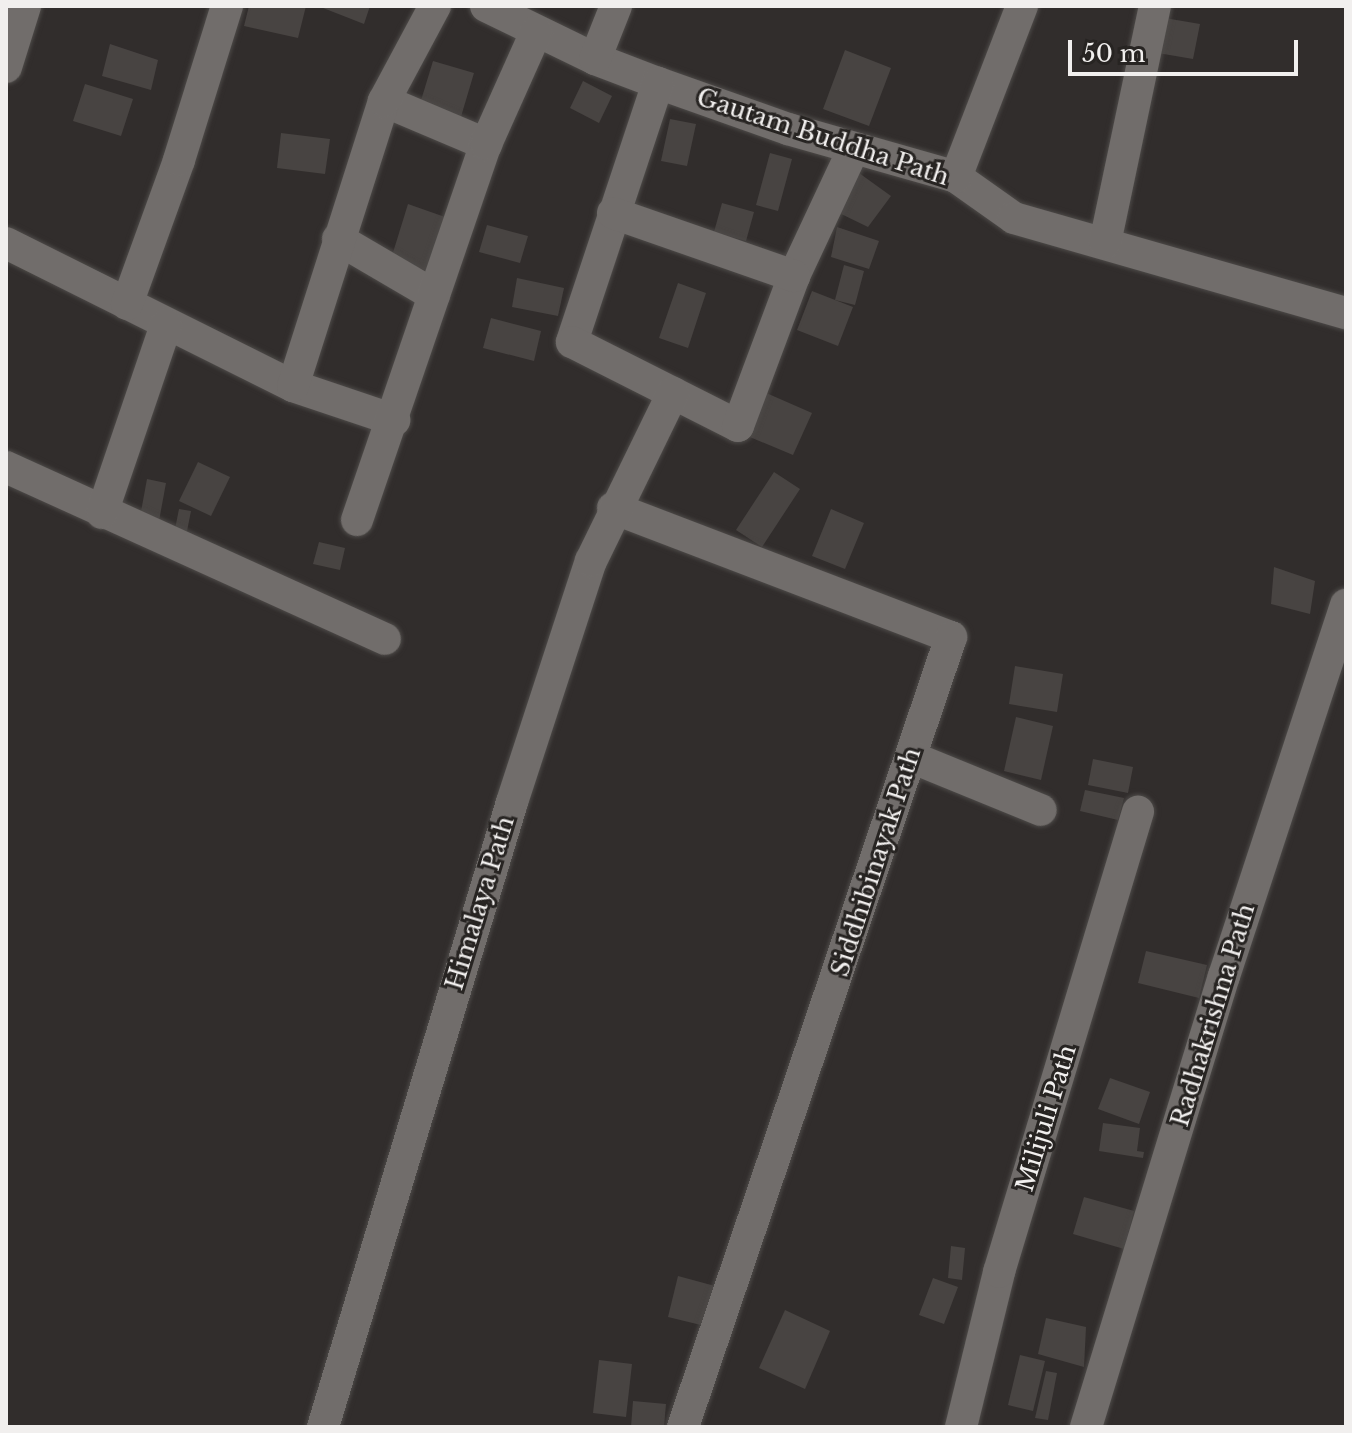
<!DOCTYPE html>
<style>
body{margin:0}
#map{position:relative;width:1352px;height:1433px;overflow:hidden;background:#312d2c;font-family:"Libre Baskerville",serif}
div>[style]{position:absolute}
.building>*{inset:0;background:#484442}
.roads{filter:drop-shadow(0 0 2px #4d4a48) drop-shadow(0 0 2px #4d4a48)}
.minor>*{height:32px;margin:-16px;padding:0 16px;transform-origin:16px;border-radius:16px;background:#716d6b}
span{translate:-50% -50%;white-space:nowrap;text-align:center;line-height:1.15;-webkit-text-stroke:6px #272422;paint-order:stroke}
.street-label{font-size:24px;color:#f1efee}
.frame{position:absolute;inset:0;border:8px solid #f1efee;pointer-events:none}
.scale{position:absolute;left:1068px;top:40px;width:230px;height:36px;box-sizing:border-box;border:4px solid #f1efee;border-top:0;padding-left:10px;font-size:24px;line-height:28px;white-space:nowrap;color:#f1efee;-webkit-text-stroke:6px #272422;paint-order:stroke}
</style>
<div id="map">
<div class="building">
<i style="clip-path:polygon(249px 6px,306px 6px,298px 38px,244px 26px)"></i>
<i style="clip-path:polygon(318px 6px,370px 6px,364px 24px)"></i>
<i style="clip-path:polygon(1159px 17px,1200px 24px,1193px 59px,1152px 52px)"></i>
<i style="clip-path:polygon(110px 44px,158px 60px,151px 90px,102px 76px)"></i>
<i style="clip-path:polygon(845px 50px,891px 68px,869px 126px,823px 109px)"></i>
<i style="clip-path:polygon(433px 61px,474px 73px,460px 120px,419px 107px)"></i>
<i style="clip-path:polygon(583px 81px,612px 96px,599px 123px,570px 108px)"></i>
<i style="clip-path:polygon(85px 84px,133px 99px,121px 136px,73px 121px)"></i>
<i style="clip-path:polygon(670px 119px,696px 124px,687px 166px,661px 161px)"></i>
<i style="clip-path:polygon(281px 133px,330px 139px,325px 174px,277px 168px)"></i>
<i style="clip-path:polygon(770px 153px,792px 159px,778px 211px,756px 205px)"></i>
<i style="clip-path:polygon(859px 173px,891px 196px,868px 227px,833px 210px)"></i>
<i style="clip-path:polygon(722px 203px,754px 212px,746px 241px,714px 232px)"></i>
<i style="clip-path:polygon(408px 204px,445px 217px,428px 271px,391px 259px)"></i>
<i style="clip-path:polygon(487px 225px,528px 236px,520px 263px,479px 252px)"></i>
<i style="clip-path:polygon(837px 227px,879px 241px,869px 269px,831px 257px)"></i>
<i style="clip-path:polygon(844px 265px,864px 271px,855px 305px,835px 300px)"></i>
<i style="clip-path:polygon(517px 278px,564px 288px,558px 316px,512px 307px)"></i>
<i style="clip-path:polygon(678px 283px,706px 293px,688px 348px,659px 338px)"></i>
<i style="clip-path:polygon(812px 291px,853px 307px,838px 346px,797px 330px)"></i>
<i style="clip-path:polygon(491px 318px,541px 331px,534px 361px,483px 348px)"></i>
<i style="clip-path:polygon(764px 392px,812px 413px,793px 455px,745px 435px)"></i>
<i style="clip-path:polygon(198px 462px,230px 477px,211px 516px,179px 501px)"></i>
<i style="clip-path:polygon(774px 472px,800px 489px,762px 547px,736px 530px)"></i>
<i style="clip-path:polygon(147px 479px,166px 483px,159px 521px,140px 517px)"></i>
<i style="clip-path:polygon(179px 509px,191px 511px,187px 531px,175px 529px)"></i>
<i style="clip-path:polygon(831px 509px,864px 523px,845px 569px,812px 556px)"></i>
<i style="clip-path:polygon(319px 542px,345px 548px,340px 570px,313px 564px)"></i>
<i style="clip-path:polygon(1274px 567px,1315px 581px,1310px 614px,1271px 604px)"></i>
<i style="clip-path:polygon(1015px 666px,1063px 674px,1057px 712px,1009px 704px)"></i>
<i style="clip-path:polygon(1016px 717px,1053px 726px,1041px 780px,1004px 771px)"></i>
<i style="clip-path:polygon(1093px 759px,1133px 767px,1128px 793px,1088px 785px)"></i>
<i style="clip-path:polygon(1085px 790px,1124px 798px,1118px 820px,1080px 811px)"></i>
<i style="clip-path:polygon(1146px 951px,1207px 965px,1199px 998px,1138px 983px)"></i>
<i style="clip-path:polygon(1110px 1078px,1150px 1092px,1139px 1124px,1098px 1109px)"></i>
<i style="clip-path:polygon(1103px 1123px,1140px 1128px,1137px 1151px,1144px 1152px,1143px 1158px,1099px 1151px)"></i>
<i style="clip-path:polygon(1084px 1197px,1134px 1211px,1124px 1249px,1073px 1234px)"></i>
<i style="clip-path:polygon(951px 1246px,965px 1248px,962px 1280px,948px 1278px)"></i>
<i style="clip-path:polygon(678px 1276px,715px 1286px,705px 1326px,668px 1317px)"></i>
<i style="clip-path:polygon(933px 1278px,958px 1287px,944px 1324px,919px 1315px)"></i>
<i style="clip-path:polygon(785px 1310px,830px 1331px,805px 1389px,759px 1368px)"></i>
<i style="clip-path:polygon(1046px 1318px,1086px 1327px,1084px 1367px,1038px 1354px)"></i>
<i style="clip-path:polygon(1020px 1355px,1045px 1361px,1033px 1411px,1008px 1405px)"></i>
<i style="clip-path:polygon(599px 1360px,632px 1364px,626px 1417px,593px 1413px)"></i>
<i style="clip-path:polygon(1046px 1371px,1057px 1373px,1048px 1420px,1035px 1418px)"></i>
<i style="clip-path:polygon(633px 1401px,666px 1404px,664px 1427px,631px 1427px)"></i>
</div>
<div class="roads">
<div class="minor">
<i style="left:486px;top:6px;width:121px;rotate:25.9deg"></i>
<i style="left:595px;top:59px;width:67px;rotate:20.9deg"></i>
<i style="left:658px;top:83px;width:138px;rotate:19.5deg"></i>
<i style="left:788px;top:129px;width:175px;rotate:15.9deg"></i>
<i style="left:956px;top:177px;width:71px;rotate:35.3deg"></i>
<i style="left:1014px;top:218px;width:345px;rotate:16deg"></i>
<i style="left:595px;top:59px;width:57px;rotate:-68.4deg"></i>
<i style="left:6px;top:67px;width:64px;rotate:-72.7deg"></i>
<i style="left:658px;top:83px;width:273px;rotate:108.4deg"></i>
<i style="left:572px;top:342px;width:186px;rotate:26.8deg"></i>
<i style="left:738px;top:426px;width:160px;rotate:-69.5deg"></i>
<i style="left:794px;top:276px;width:141px;rotate:-64.9deg"></i>
<i style="left:384px;top:101px;width:111px;rotate:22.9deg"></i>
<i style="left:956px;top:177px;width:183px;rotate:-68.9deg"></i>
<i style="left:613px;top:213px;width:192px;rotate:19.2deg"></i>
<i style="left:338px;top:239px;width:111px;rotate:30.3deg"></i>
<i style="left:6px;top:243px;width:321px;rotate:26.5deg"></i>
<i style="left:293px;top:386px;width:107px;rotate:18.6deg"></i>
<i style="left:1105px;top:243px;width:242px;rotate:-78.1deg"></i>
<i style="left:127px;top:304px;width:153px;rotate:-70.1deg"></i>
<i style="left:179px;top:160px;width:161px;rotate:-72.7deg"></i>
<i style="left:293px;top:386px;width:299px;rotate:-72.3deg"></i>
<i style="left:384px;top:101px;width:108px;rotate:-61.8deg"></i>
<i style="left:6px;top:467px;width:416px;rotate:24.4deg"></i>
<i style="left:613px;top:508px;width:362px;rotate:20.9deg"></i>
<i style="left:951px;top:637px;width:834px;rotate:108.74deg"></i>
<i style="left:102px;top:513px;width:199px;rotate:-71.2deg"></i>
<i style="left:357px;top:520px;width:398px;rotate:-71.1deg"></i>
<i style="left:486px;top:144px;width:123px;rotate:-65.9deg"></i>
<i style="left:911px;top:757px;width:140px;rotate:22.2deg"></i>
<i style="left:323px;top:1427px;width:653px;rotate:-73.17deg"></i>
<i style="left:512px;top:802px;width:254px;rotate:-71.9deg"></i>
<i style="left:591px;top:561px;width:187px;rotate:-64deg"></i>
<i style="left:961px;top:1427px;width:160px;rotate:-76.2deg"></i>
<i style="left:999px;top:1272px;width:481px;rotate:-73.2deg"></i>
<i style="left:1086px;top:1427px;width:472px;rotate:-73deg"></i>
<i style="left:1224px;top:976px;width:391px;rotate:-71.8deg"></i>
</div>
</div>
<div class="street-label">
<span style="left:823px;top:137px;rotate:18deg">Gautam Buddha Path</span>
<span style="left:876px;top:862px;rotate:-72deg">Siddhibinayak Path</span>
<span style="left:480px;top:903px;rotate:-73deg">Himalaya Path</span>
<span style="left:1213px;top:1015px;rotate:-73deg">Radhakrishna Path</span>
<span style="left:1046px;top:1118px;rotate:-73deg">Milijuli Path</span>
</div>
<div class="frame"></div>
<div class="scale">50 m</div>
</div>
